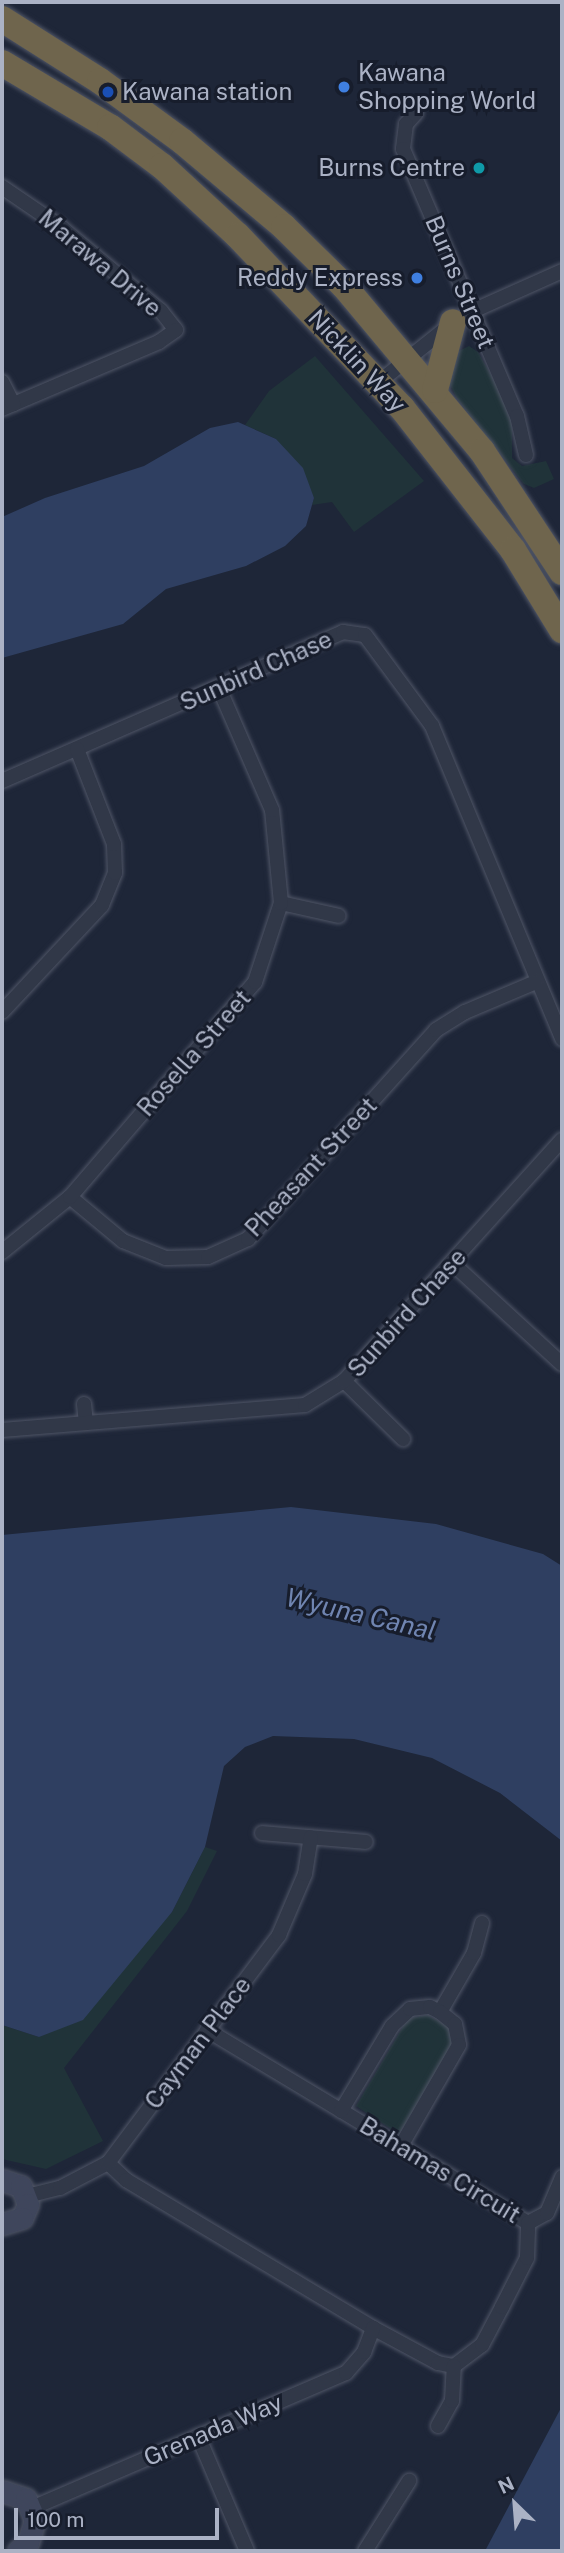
<!DOCTYPE html>
<style>
body{margin:0}
#map{position:relative;width:564px;height:2553px;overflow:hidden;background:#1e2638;font-family:"Public Sans",sans-serif}
div>[style]{position:absolute}
.green>*{inset:0;background:#203339}
.water>*{inset:0;background:#2f3f61}
.roads{filter:drop-shadow(0 0 2px #4f5566) drop-shadow(0 0 2px #4f5566)}
.street>*{height:14px;margin:-7px;padding:0 7px;transform-origin:7px;border-radius:7px;background:#313848}
.secondary>*{height:21px;margin:-10.5px;padding:0 10.5px;transform-origin:10.5px;border-radius:10.5px;background:#3f465c}
.highway>*{height:26px;margin:-13px;padding:0 13px;transform-origin:13px;border-radius:13px;background:#6f654d}
.dots>*{width:19px;height:19px;translate:-50% -50%;box-sizing:border-box;border:4px solid #171d2c;border-radius:50%}
span{translate:-50% -50%;white-space:nowrap;text-align:center;line-height:1.15;-webkit-text-stroke:6px #171d2c;paint-order:stroke}
.poi-label{font-size:24px;color:#abb2c5}
.left{translate:0 -50%;text-align:left}
.right{translate:-100% -50%;text-align:right}
.street-label{font-size:24px;color:#abb2c5}
.water-label{font-size:26px;color:#7085b1;font-style:italic}
.frame{position:absolute;inset:0;border:4px solid #abb2c5;pointer-events:none}
.north{position:absolute;left:480px;top:2469px;width:70px;height:70px;-webkit-text-stroke:5px #171d2c;paint-order:stroke;rotate:335deg;font-size:19px;font-weight:700;line-height:28px;text-align:center;color:#abb2c5}
.north::after{content:'';display:block;margin:auto;width:24px;height:32px;background:#abb2c5;clip-path:polygon(50% 0,100% 100%,50% 72%,0 100%)}
.scale{position:absolute;left:14px;top:2508px;width:205px;height:32px;box-sizing:border-box;border:4px solid #abb2c5;border-top:0;padding-left:9px;font-size:21px;line-height:24px;white-space:nowrap;color:#abb2c5;-webkit-text-stroke:5px #171d2c;paint-order:stroke}
</style>
<div id="map">
<div class="green">
<i style="clip-path:polygon(469px 346px,478px 352px,507px 403px,512px 419px,512px 458px,522px 466px,546px 461px,554px 479px,534px 488px,524px 484px,457px 399px,448px 380px,453px 354px)"></i>
<i style="clip-path:polygon(315px 356px,424px 481px,354px 532px,332px 502px,312px 505px,314px 498px,276px 439px,245px 425px,269px 391px)"></i>
<i style="clip-path:polygon(205px 1847px,217px 1851px,187px 1911px,64px 2068px,103px 2141px,46px 2169px,2px 2159px,2px 2025px,39px 2037px,172px 1912px)"></i>
<i style="clip-path:polygon(428px 2015px,449px 2027px,454px 2042px,399px 2134px,356px 2106px,408px 2018px)"></i>
</div>
<div class="water">
<i style="clip-path:polygon(238px 422px,276px 439px,303px 468px,314px 498px,306px 526px,285px 546px,246px 566px,166px 589px,123px 624px,2px 658px,2px 517px,45px 498px,144px 466px,210px 428px)"></i>
<i style="clip-path:polygon(291px 1507px,436px 1524px,543px 1554px,562px 1566px,562px 1841px,500px 1793px,432px 1758px,354px 1739px,273px 1736px,245px 1747px,224px 1766px,205px 1847px,172px 1912px,83px 2020px,39px 2037px,2px 2025px,2px 1535px)"></i>
<i style="clip-path:polygon(562px 2406px,562px 2551px,485px 2551px,511px 2502px)"></i>
</div>
<div class="roads">
<div class="street">
<i style="left:416px;top:113px;width:15px;rotate:132deg"></i>
<i style="left:406px;top:124px;width:25px;rotate:97deg"></i>
<i style="left:403px;top:149px;width:290px;rotate:66.9deg"></i>
<i style="left:517px;top:416px;width:40px;rotate:77deg"></i>
<i style="left:2px;top:187px;width:73px;rotate:34.3deg"></i>
<i style="left:62px;top:228px;width:129px;rotate:40deg"></i>
<i style="left:161px;top:311px;width:24px;rotate:52deg"></i>
<i style="left:176px;top:330px;width:21px;rotate:145deg"></i>
<i style="left:159px;top:342px;width:171px;rotate:156.9deg"></i>
<i style="left:466px;top:314px;width:105px;rotate:-24.1deg"></i>
<i style="left:2px;top:382px;width:25px;rotate:63deg"></i>
<i style="left:379px;top:382px;width:90px;rotate:-38.7deg"></i>
<i style="left:2px;top:781px;width:372px;rotate:-23.6deg"></i>
<i style="left:343px;top:632px;width:22px;rotate:8deg"></i>
<i style="left:365px;top:635px;width:113px;rotate:53.6deg"></i>
<i style="left:432px;top:726px;width:339px;rotate:67.4deg"></i>
<i style="left:281px;top:903px;width:59px;rotate:12.6deg"></i>
<i style="left:2px;top:1012px;width:146px;rotate:-46.9deg"></i>
<i style="left:102px;top:905px;width:35px;rotate:-68deg"></i>
<i style="left:115px;top:873px;width:29px;rotate:-92deg"></i>
<i style="left:114px;top:844px;width:102px;rotate:-111.3deg"></i>
<i style="left:70px;top:1197px;width:69px;rotate:39.7deg"></i>
<i style="left:123px;top:1241px;width:46px;rotate:21.6deg"></i>
<i style="left:166px;top:1258px;width:42px;rotate:-1.4deg"></i>
<i style="left:208px;top:1257px;width:44px;rotate:-24.2deg"></i>
<i style="left:248px;top:1239px;width:281px;rotate:-48deg"></i>
<i style="left:436px;top:1030px;width:34px;rotate:-32deg"></i>
<i style="left:465px;top:1012px;width:77px;rotate:-22.9deg"></i>
<i style="left:2px;top:1252px;width:87px;rotate:-39deg"></i>
<i style="left:70px;top:1197px;width:284px;rotate:-49.3deg"></i>
<i style="left:255px;top:982px;width:83px;rotate:-71.8deg"></i>
<i style="left:281px;top:903px;width:93px;rotate:-95.5deg"></i>
<i style="left:272px;top:810px;width:133px;rotate:-113.5deg"></i>
<i style="left:452px;top:1263px;width:149px;rotate:42.6deg"></i>
<i style="left:344px;top:1381px;width:83px;rotate:44.5deg"></i>
<i style="left:84px;top:1404px;width:19px;rotate:84deg"></i>
<i style="left:2px;top:1430px;width:304px;rotate:-4.7deg"></i>
<i style="left:305px;top:1405px;width:46px;rotate:-31.6deg"></i>
<i style="left:344px;top:1381px;width:325px;rotate:-47.9deg"></i>
<i style="left:262px;top:1833px;width:104px;rotate:4.9deg"></i>
<i style="left:440px;top:2012px;width:68px;rotate:-60deg"></i>
<i style="left:474px;top:1953px;width:31px;rotate:-75deg"></i>
<i style="left:207px;top:2030px;width:375px;rotate:31deg"></i>
<i style="left:341px;top:2111px;width:99px;rotate:-59deg"></i>
<i style="left:392px;top:2026px;width:25px;rotate:-43deg"></i>
<i style="left:410px;top:2009px;width:20px;rotate:-6deg"></i>
<i style="left:430px;top:2007px;width:11px;rotate:27deg"></i>
<i style="left:440px;top:2012px;width:19px;rotate:39deg"></i>
<i style="left:455px;top:2024px;width:21px;rotate:79deg"></i>
<i style="left:459px;top:2045px;width:116px;rotate:119.9deg"></i>
<i style="left:108px;top:2163px;width:25px;rotate:43deg"></i>
<i style="left:126px;top:2180px;width:288px;rotate:30.9deg"></i>
<i style="left:373px;top:2328px;width:74px;rotate:28.3deg"></i>
<i style="left:438px;top:2363px;width:16px;rotate:11deg"></i>
<i style="left:454px;top:2366px;width:35px;rotate:-37deg"></i>
<i style="left:482px;top:2345px;width:43px;rotate:-62.2deg"></i>
<i style="left:502px;top:2307px;width:55px;rotate:-63deg"></i>
<i style="left:527px;top:2258px;width:35px;rotate:-88deg"></i>
<i style="left:27px;top:2196px;width:34px;rotate:-14deg"></i>
<i style="left:60px;top:2188px;width:54px;rotate:-27.5deg"></i>
<i style="left:108px;top:2163px;width:285px;rotate:-53.1deg"></i>
<i style="left:279px;top:1935px;width:66px;rotate:-66.9deg"></i>
<i style="left:305px;top:1874px;width:37px;rotate:-81deg"></i>
<i style="left:528px;top:2223px;width:21px;rotate:-28deg"></i>
<i style="left:547px;top:2213px;width:39px;rotate:-67deg"></i>
<i style="left:438px;top:2426px;width:29px;rotate:-61deg"></i>
<i style="left:452px;top:2401px;width:35px;rotate:-87deg"></i>
<i style="left:198px;top:2436px;width:125px;rotate:66.9deg"></i>
<i style="left:32px;top:2508px;width:342px;rotate:-23.3deg"></i>
<i style="left:346px;top:2373px;width:28px;rotate:-49deg"></i>
<i style="left:364px;top:2352px;width:26px;rotate:-69deg"></i>
<i style="left:365px;top:2551px;width:83px;rotate:-57.8deg"></i>
</div>
<div class="secondary">
<i style="left:2px;top:2180px;width:20px;rotate:18deg"></i>
<i style="left:21px;top:2186px;width:19px;rotate:69deg"></i>
<i style="left:28px;top:2204px;width:15px;rotate:113deg"></i>
<i style="left:22px;top:2218px;width:21px;rotate:163deg"></i>
<i style="left:2px;top:2491px;width:25px;rotate:18deg"></i>
<i style="left:26px;top:2499px;width:23px;rotate:67deg"></i>
<i style="left:35px;top:2520px;width:24px;rotate:107deg"></i>
<i style="left:28px;top:2543px;width:13px;rotate:141deg"></i>
</div>
<div class="highway">
<i style="left:2px;top:19px;width:116px;rotate:32.3deg"></i>
<i style="left:100px;top:81px;width:102px;rotate:36.2deg"></i>
<i style="left:182px;top:141px;width:133px;rotate:40.1deg"></i>
<i style="left:284px;top:227px;width:84px;rotate:44.5deg"></i>
<i style="left:344px;top:286px;width:215px;rotate:50.1deg"></i>
<i style="left:482px;top:451px;width:145px;rotate:56.5deg"></i>
<i style="left:2px;top:63px;width:126px;rotate:30.7deg"></i>
<i style="left:110px;top:127px;width:65px;rotate:36.9deg"></i>
<i style="left:162px;top:166px;width:103px;rotate:42.6deg"></i>
<i style="left:238px;top:236px;width:238px;rotate:46.4deg"></i>
<i style="left:402px;top:408px;width:180px;rotate:52deg"></i>
<i style="left:513px;top:550px;width:94px;rotate:58.5deg"></i>
<i style="left:435px;top:390px;width:70px;rotate:-75.2deg"></i>
</div>
</div>
<div class="dots">
<i style="left:344px;top:87px;background:#3f7fe0"></i>
<i style="left:108px;top:92px;background:#1a4fb4"></i>
<i style="left:479px;top:168px;background:#0f9aa8"></i>
<i style="left:417px;top:278px;background:#3f7fe0"></i>
</div>
<div class="poi-label">
<span class="left" style="left:358px;top:87px">Kawana<br>Shopping World</span>
<span class="left" style="left:122px;top:92px">Kawana station</span>
<span class="right" style="left:465px;top:168px">Burns Centre</span>
<span class="right" style="left:403px;top:278px">Reddy Express</span>
</div>
<div class="street-label">
<span style="left:100px;top:263px;rotate:40deg">Marawa Drive</span>
<span style="left:460px;top:282px;rotate:67deg">Burns Street</span>
<span style="left:357px;top:361px;rotate:47deg">Nicklin Way</span>
<span style="left:256px;top:671px;rotate:-24deg">Sunbird Chase</span>
<span style="left:194px;top:1053px;rotate:-49deg">Rosella Street</span>
<span style="left:311px;top:1167px;rotate:-47deg">Pheasant Street</span>
<span style="left:407px;top:1313px;rotate:-48deg">Sunbird Chase</span>
<span style="left:198px;top:2043px;rotate:-53deg">Cayman Place</span>
<span style="left:440px;top:2170px;rotate:31deg">Bahamas Circuit</span>
<span style="left:213px;top:2430px;rotate:-23deg">Grenada Way</span>
</div>
<div class="water-label">
<span style="left:361px;top:1614px;rotate:13deg">Wyuna Canal</span>
</div>
<div class="frame"></div>
<div class="north">N</div>
<div class="scale">100 m</div>
</div>
